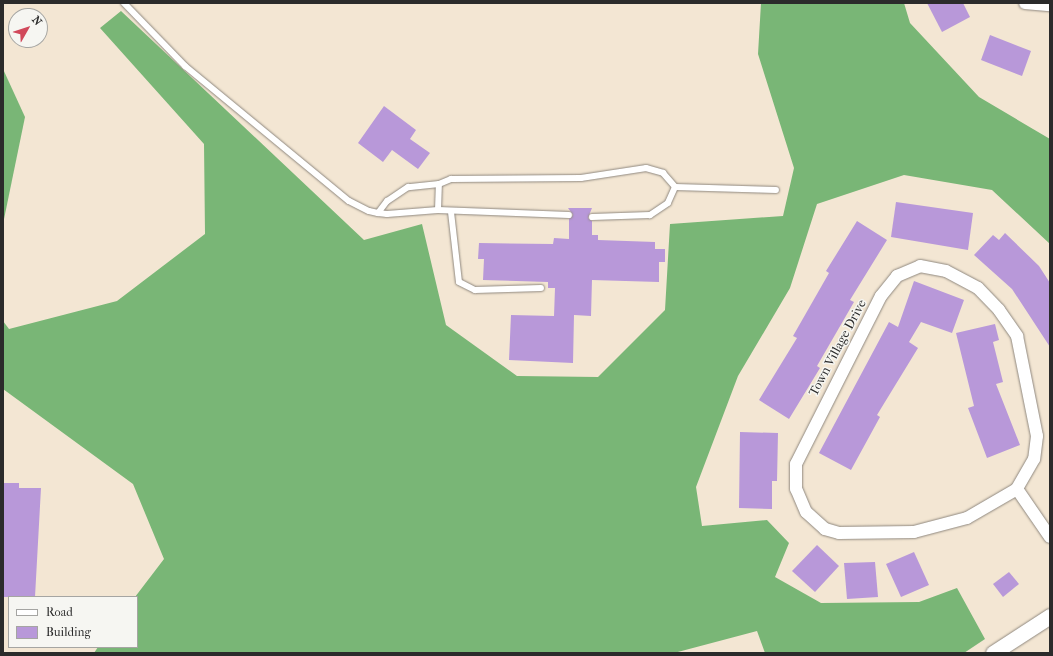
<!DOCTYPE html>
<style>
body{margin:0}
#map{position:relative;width:1053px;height:656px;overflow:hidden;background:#f3e6d3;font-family:"IM FELL French Canon",serif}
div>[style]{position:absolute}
.forest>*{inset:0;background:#79b676}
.building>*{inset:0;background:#b898d9}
.roads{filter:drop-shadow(0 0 1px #8f887f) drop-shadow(0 0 1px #8f887f)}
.service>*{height:6px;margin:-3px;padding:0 3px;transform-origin:3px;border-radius:3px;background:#fff}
.minor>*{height:12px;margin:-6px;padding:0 6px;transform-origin:6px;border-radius:6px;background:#fff}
.tertiary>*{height:15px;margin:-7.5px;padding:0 7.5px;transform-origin:7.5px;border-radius:7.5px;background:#fff}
span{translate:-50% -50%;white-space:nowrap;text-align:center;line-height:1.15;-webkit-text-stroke:3px #f6f6f2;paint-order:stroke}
.street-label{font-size:13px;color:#2b2b2b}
.frame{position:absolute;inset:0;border:4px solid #2b2b2b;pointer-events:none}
.legend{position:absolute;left:8px;top:596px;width:130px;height:52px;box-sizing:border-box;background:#f6f6f2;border:1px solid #a5a5a2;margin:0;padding:5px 7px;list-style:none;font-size:12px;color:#2b2b2b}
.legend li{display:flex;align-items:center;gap:8px;height:20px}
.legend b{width:20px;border:1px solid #a5a5a2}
.north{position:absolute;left:8px;top:8px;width:40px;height:40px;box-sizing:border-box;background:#f6f6f2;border:1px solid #a5a5a2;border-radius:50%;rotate:51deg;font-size:11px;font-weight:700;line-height:16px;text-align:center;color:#2b2b2b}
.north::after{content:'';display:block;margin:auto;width:14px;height:18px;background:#d1495b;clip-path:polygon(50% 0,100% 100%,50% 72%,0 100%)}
</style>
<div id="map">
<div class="forest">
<i style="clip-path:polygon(761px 3px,904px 3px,910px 23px,979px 97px,1050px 139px,1050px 244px,992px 190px,904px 175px,817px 204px,790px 288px,738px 376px,696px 487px,702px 526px,767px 520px,789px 543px,775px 577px,821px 603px,919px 602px,957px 588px,985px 639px,964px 653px,765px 653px,757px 631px,674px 653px,94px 653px,98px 647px,137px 647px,135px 597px,164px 559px,133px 484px,3px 389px,3px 321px,9px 329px,117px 301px,205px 234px,204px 144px,100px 28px,121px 11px,364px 240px,422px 224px,446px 325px,517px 376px,598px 377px,665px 310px,670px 224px,783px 216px,794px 168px,758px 54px)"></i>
<i style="clip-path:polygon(3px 69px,25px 117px,3px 224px)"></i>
</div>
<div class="building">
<i style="clip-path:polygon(927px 3px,963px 3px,970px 17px,942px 32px)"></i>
<i style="clip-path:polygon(990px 35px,1031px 51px,1022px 76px,981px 60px)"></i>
<i style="clip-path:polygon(384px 106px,416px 130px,410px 139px,430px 153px,418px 169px,392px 150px,383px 162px,358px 143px)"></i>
<i style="clip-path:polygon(896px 202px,973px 213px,968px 250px,891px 237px)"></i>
<i style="clip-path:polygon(568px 208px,592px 208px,588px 218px,592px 221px,592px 235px,598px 235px,598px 240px,655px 242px,655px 249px,665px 249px,665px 262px,659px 262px,659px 282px,592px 280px,591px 316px,574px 315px,573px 363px,509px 360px,511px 315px,554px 316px,555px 288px,548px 288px,548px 282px,483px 280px,484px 259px,478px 259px,479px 243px,553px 244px,554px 238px,569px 239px,569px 219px,573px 215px)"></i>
<i style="clip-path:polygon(857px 221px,887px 240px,850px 300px,854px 302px,817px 366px,820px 368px,789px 419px,759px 400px,797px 338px,793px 336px,829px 273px,826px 271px)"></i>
<i style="clip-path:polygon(1005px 233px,1039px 266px,1050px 283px,1050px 347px,1012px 289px,974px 255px,993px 235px,999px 240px)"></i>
<i style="clip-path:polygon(914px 281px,964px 300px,952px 333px,921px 322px,909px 342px,918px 348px,877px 415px,880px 417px,851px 470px,819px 453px,889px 322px,898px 327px)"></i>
<i style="clip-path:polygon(995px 324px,999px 340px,993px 342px,1003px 382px,996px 384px,1020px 445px,987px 458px,968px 408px,974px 406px,956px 333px)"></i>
<i style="clip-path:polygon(740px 432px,778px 433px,777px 481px,772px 481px,772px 509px,739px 508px)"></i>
<i style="clip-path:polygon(3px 483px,19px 483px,19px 488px,41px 488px,35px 597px,3px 597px)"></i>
<i style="clip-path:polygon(817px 545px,839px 566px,815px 592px,792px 571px)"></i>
<i style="clip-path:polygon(914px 552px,929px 585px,901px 597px,886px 564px)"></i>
<i style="clip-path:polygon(875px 562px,878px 597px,847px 599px,844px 563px)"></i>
<i style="clip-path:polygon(1009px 572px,1019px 584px,1003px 597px,993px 584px)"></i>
</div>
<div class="roads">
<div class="service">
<i style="left:124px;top:3px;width:88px;rotate:45.9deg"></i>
<i style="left:185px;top:66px;width:212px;rotate:39.5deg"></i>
<i style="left:349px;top:201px;width:22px;rotate:27deg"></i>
<i style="left:369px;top:211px;width:9px;rotate:13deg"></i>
<i style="left:378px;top:213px;width:9px;rotate:6deg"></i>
<i style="left:387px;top:214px;width:51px;rotate:-4.5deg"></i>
<i style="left:438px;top:210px;width:26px;rotate:-88deg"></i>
<i style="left:439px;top:184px;width:31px;rotate:174deg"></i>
<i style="left:408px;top:187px;width:25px;rotate:146deg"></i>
<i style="left:387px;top:201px;width:15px;rotate:127deg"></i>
<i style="left:439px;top:184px;width:13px;rotate:-23deg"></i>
<i style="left:451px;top:179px;width:130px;rotate:-0.4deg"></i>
<i style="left:581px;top:178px;width:66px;rotate:-8.7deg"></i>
<i style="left:646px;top:168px;width:18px;rotate:16deg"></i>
<i style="left:663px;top:173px;width:18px;rotate:49deg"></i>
<i style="left:675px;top:187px;width:17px;rotate:114deg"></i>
<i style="left:668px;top:203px;width:22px;rotate:146deg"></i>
<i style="left:650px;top:215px;width:58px;rotate:178deg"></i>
<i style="left:675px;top:187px;width:101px;rotate:1.7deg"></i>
<i style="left:438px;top:210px;width:131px;rotate:2.2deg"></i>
<i style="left:451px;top:212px;width:70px;rotate:83.5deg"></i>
<i style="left:459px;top:282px;width:18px;rotate:27deg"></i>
<i style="left:475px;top:290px;width:66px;rotate:-1.7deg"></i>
</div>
<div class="minor">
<i style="left:1025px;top:3px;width:25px;rotate:5deg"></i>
<i style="left:920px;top:266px;width:26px;rotate:11deg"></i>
<i style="left:946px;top:271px;width:36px;rotate:28deg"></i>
<i style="left:978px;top:288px;width:30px;rotate:46deg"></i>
<i style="left:999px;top:310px;width:32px;rotate:55deg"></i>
<i style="left:1017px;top:336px;width:102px;rotate:78.7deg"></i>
<i style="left:1037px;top:436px;width:23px;rotate:97deg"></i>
<i style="left:1034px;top:459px;width:34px;rotate:120deg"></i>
<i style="left:1017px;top:489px;width:58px;rotate:149.9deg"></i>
<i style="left:967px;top:518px;width:55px;rotate:165.2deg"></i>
<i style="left:914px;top:532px;width:75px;rotate:179.2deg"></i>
<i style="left:839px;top:533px;width:15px;rotate:-164deg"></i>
<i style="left:825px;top:529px;width:25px;rotate:-138deg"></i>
<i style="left:806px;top:512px;width:25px;rotate:-113deg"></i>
<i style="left:796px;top:489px;width:25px;rotate:-90deg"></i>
<i style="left:796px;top:464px;width:188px;rotate:-63.2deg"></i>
<i style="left:881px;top:296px;width:26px;rotate:-51deg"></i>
<i style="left:897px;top:276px;width:25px;rotate:-23deg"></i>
<i style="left:1017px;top:489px;width:58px;rotate:55.5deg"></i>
</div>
<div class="tertiary">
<i style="left:993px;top:653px;width:68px;rotate:-33deg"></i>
</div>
</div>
<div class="street-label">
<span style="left:838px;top:348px;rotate:-62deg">Town Village Drive</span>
</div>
<div class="frame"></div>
<ul class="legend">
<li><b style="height:5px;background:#fff"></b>Road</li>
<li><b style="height:11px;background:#b898d9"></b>Building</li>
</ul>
<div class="north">N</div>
</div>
